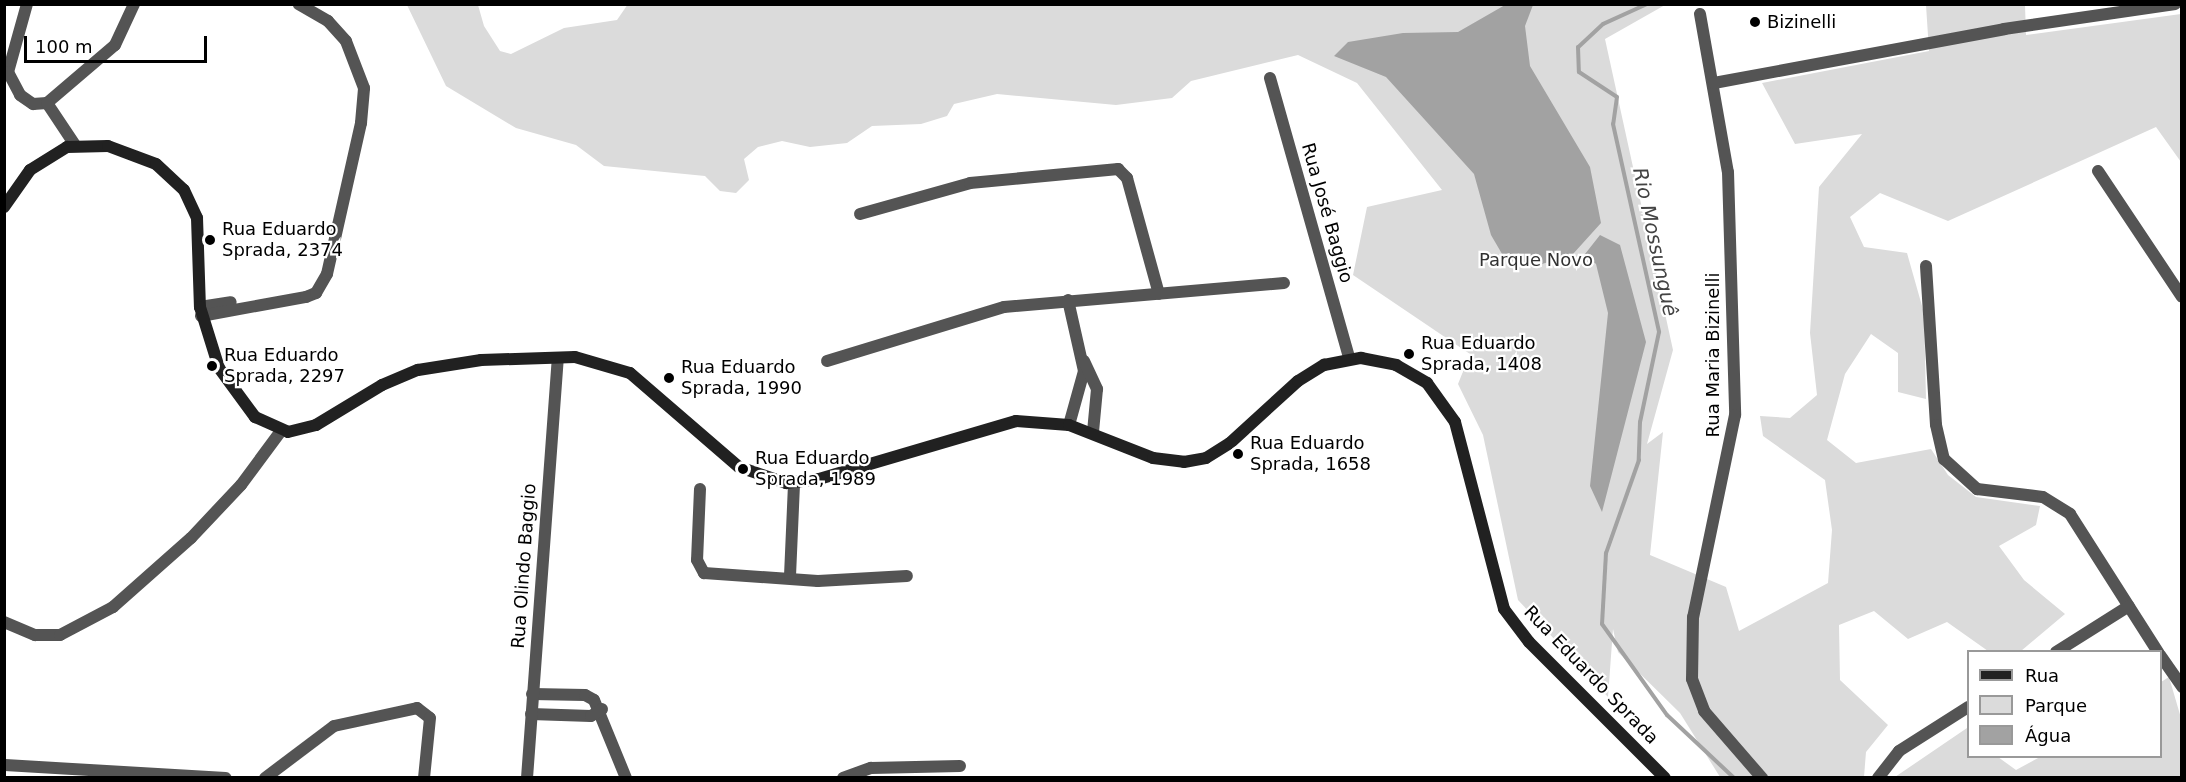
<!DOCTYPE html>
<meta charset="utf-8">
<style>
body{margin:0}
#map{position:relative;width:2186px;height:782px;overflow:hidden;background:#fff;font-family:"DejaVu Sans",sans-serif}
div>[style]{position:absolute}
.green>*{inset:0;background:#dbdbdb}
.water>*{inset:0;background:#a2a2a2}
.stream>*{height:4px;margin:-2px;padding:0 2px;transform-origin:2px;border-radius:2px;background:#a2a2a2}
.minor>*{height:12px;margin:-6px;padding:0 6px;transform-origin:6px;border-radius:6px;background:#545454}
.secondary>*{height:12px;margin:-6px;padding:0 6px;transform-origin:6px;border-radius:6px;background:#212121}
.dots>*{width:16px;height:16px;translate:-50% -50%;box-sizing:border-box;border:3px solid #fff;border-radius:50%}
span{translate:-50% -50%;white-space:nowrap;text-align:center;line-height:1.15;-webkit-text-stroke:4.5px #fff;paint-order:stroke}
.poi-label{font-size:18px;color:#000}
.left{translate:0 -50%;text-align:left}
.street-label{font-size:18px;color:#000}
.park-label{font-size:18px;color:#323232}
.water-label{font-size:20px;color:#434343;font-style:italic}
.frame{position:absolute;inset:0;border:6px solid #000;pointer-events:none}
.legend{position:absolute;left:1967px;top:650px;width:195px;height:108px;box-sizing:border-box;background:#fff;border:2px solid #999;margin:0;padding:8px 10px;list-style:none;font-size:18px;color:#000}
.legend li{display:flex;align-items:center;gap:12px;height:30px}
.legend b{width:30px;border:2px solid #999}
.scale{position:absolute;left:24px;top:36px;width:183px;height:27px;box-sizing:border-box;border:3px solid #000;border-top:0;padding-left:8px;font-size:18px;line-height:21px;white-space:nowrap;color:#000;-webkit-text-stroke:4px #fff;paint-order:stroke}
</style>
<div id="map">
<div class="green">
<i style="clip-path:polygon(628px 4px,1665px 5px,1605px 39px,1673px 350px,1647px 444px,1663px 432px,1650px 555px,1726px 587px,1739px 631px,1828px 583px,1832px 530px,1825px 480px,1763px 436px,1760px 416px,1790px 418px,1817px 395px,1810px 333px,1819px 187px,1862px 134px,1795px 144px,1762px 83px,1929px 51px,1926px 5px,2025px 5px,2026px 35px,2181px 14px,2181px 162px,2156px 127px,1948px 221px,1880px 193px,1850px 217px,1864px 247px,1907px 253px,1924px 313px,1926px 399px,1898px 392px,1898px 353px,1871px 334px,1845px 374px,1827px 440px,1856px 463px,1931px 449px,1948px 475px,1976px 497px,2040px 506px,2036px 525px,1999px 546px,2024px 580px,2065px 614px,2021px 651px,1988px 651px,1947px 622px,1908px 639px,1874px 611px,1839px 625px,1840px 680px,1888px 725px,1866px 752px,1864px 777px,1720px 777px,1680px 713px,1618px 652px,1613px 629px,1608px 697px,1518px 600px,1483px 435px,1458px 384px,1470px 354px,1353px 275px,1367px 207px,1442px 190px,1357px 83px,1298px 55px,1191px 81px,1172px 98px,1116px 105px,997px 94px,954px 104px,947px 116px,921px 124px,872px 126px,847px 143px,810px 147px,782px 141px,758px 147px,744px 159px,749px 180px,736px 193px,720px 191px,705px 176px,604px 166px,576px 145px,516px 128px,446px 86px,407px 5px,478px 5px,484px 26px,500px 51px,511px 54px,564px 28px,617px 20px)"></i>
<i style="clip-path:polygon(2169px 677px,2181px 718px,2181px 777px,1895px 777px,1967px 728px,1968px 756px,1998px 757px,2016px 770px,2040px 757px,2160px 756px,2161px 682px)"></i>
</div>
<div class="water">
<i style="clip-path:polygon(1505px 5px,1533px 5px,1525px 26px,1530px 66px,1590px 167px,1601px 223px,1573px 254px,1539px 265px,1505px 259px,1491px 235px,1474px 174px,1386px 77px,1334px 56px,1348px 42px,1403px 33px,1458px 32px)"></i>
<i style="clip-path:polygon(1600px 235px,1620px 245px,1646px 342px,1602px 512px,1590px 486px,1608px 313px,1596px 264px,1585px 254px)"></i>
</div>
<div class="stream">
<i style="left:1647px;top:4px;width:48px;rotate:155.6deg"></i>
<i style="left:1603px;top:24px;width:34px;rotate:137deg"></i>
<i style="left:1578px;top:47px;width:25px;rotate:88deg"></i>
<i style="left:1579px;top:72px;width:45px;rotate:33.3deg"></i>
<i style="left:1617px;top:97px;width:27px;rotate:98deg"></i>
<i style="left:1613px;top:124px;width:213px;rotate:77.5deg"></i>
<i style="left:1659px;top:332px;width:92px;rotate:101.9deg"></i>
<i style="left:1640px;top:422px;width:38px;rotate:92deg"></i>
<i style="left:1639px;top:460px;width:99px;rotate:109.5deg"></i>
<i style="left:1606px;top:553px;width:71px;rotate:93.2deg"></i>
<i style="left:1602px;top:624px;width:112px;rotate:54.5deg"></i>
<i style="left:1667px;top:715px;width:92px;rotate:43.2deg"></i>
</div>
<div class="minor">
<i style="left:27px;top:4px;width:71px;rotate:105.6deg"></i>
<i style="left:8px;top:72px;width:26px;rotate:62deg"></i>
<i style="left:20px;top:95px;width:16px;rotate:35deg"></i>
<i style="left:33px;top:104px;width:14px;rotate:-4deg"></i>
<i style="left:47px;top:103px;width:89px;rotate:-40.5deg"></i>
<i style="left:115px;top:45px;width:45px;rotate:-65.1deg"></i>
<i style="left:1700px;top:14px;width:160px;rotate:80deg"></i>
<i style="left:1728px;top:172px;width:243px;rotate:88.3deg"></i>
<i style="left:1735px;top:415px;width:206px;rotate:101.7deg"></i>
<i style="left:1693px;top:617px;width:62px;rotate:90.9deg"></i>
<i style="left:1692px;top:679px;width:34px;rotate:69deg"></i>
<i style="left:1704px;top:711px;width:89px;rotate:49.1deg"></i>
<i style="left:1270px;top:78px;width:291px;rotate:74.2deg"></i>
<i style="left:1714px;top:83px;width:295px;rotate:-10.5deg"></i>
<i style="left:2004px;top:29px;width:173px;rotate:-8.3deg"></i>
<i style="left:47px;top:103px;width:50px;rotate:56.3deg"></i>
<i style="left:2098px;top:171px;width:151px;rotate:56.3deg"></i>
<i style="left:860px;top:214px;width:114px;rotate:-15.7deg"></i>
<i style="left:970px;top:183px;width:149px;rotate:-5.4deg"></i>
<i style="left:1118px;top:169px;width:13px;rotate:45deg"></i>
<i style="left:1127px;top:178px;width:120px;rotate:74.6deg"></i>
<i style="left:1926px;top:266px;width:159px;rotate:86.4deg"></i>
<i style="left:1936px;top:425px;width:35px;rotate:77deg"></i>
<i style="left:1944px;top:459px;width:45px;rotate:42.3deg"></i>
<i style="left:1977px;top:489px;width:66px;rotate:6.9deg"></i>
<i style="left:2043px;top:497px;width:32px;rotate:32deg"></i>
<i style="left:2070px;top:514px;width:164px;rotate:57.5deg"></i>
<i style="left:1068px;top:300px;width:73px;rotate:77.3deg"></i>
<i style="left:1084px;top:371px;width:56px;rotate:105.5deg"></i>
<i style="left:200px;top:307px;width:31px;rotate:-9deg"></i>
<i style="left:201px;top:316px;width:107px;rotate:-10.3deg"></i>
<i style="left:306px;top:297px;width:11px;rotate:-22deg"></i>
<i style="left:316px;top:293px;width:22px;rotate:-60deg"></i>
<i style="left:327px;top:274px;width:155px;rotate:-77.3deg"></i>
<i style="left:361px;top:123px;width:35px;rotate:-85deg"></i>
<i style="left:364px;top:88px;width:50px;rotate:-111deg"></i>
<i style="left:346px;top:41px;width:27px;rotate:-132deg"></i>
<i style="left:328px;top:21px;width:34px;rotate:-150deg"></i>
<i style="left:827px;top:361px;width:185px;rotate:-17deg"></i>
<i style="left:1004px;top:307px;width:281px;rotate:-4.9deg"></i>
<i style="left:1084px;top:361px;width:31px;rotate:65deg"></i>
<i style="left:1097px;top:389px;width:43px;rotate:95.3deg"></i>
<i style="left:700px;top:489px;width:71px;rotate:92.4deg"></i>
<i style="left:697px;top:560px;width:15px;rotate:62deg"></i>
<i style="left:704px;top:573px;width:114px;rotate:4deg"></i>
<i style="left:818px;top:581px;width:89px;rotate:-3.2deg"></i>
<i style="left:790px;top:576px;width:93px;rotate:-87.5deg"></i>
<i style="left:4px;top:622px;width:34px;rotate:23deg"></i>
<i style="left:35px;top:635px;width:25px"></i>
<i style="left:60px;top:635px;width:60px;rotate:-27.8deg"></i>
<i style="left:113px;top:607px;width:104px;rotate:-41.5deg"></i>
<i style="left:191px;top:538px;width:73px;rotate:-46.7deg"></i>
<i style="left:241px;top:485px;width:67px;rotate:-53.5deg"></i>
<i style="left:2056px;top:652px;width:86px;rotate:-32.2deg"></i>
<i style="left:2160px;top:655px;width:39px;rotate:55deg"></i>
<i style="left:532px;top:694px;width:53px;rotate:1.1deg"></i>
<i style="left:585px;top:695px;width:10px;rotate:29deg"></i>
<i style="left:594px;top:700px;width:84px;rotate:67.7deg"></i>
<i style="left:531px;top:714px;width:60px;rotate:1.9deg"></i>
<i style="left:591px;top:716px;width:13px;rotate:-32deg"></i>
<i style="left:5px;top:765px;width:221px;rotate:3.4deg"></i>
<i style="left:265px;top:778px;width:86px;rotate:-37deg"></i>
<i style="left:334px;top:726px;width:85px;rotate:-12.2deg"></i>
<i style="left:417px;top:708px;width:16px;rotate:38deg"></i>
<i style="left:430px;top:718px;width:60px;rotate:95.7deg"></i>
<i style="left:527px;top:778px;width:421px;rotate:-85.8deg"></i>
<i style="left:843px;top:778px;width:30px;rotate:-20deg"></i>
<i style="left:871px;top:768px;width:89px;rotate:-1.3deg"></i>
<i style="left:1878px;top:778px;width:34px;rotate:-52deg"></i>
<i style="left:1899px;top:751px;width:82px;rotate:-32.5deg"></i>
</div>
<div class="secondary">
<i style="left:4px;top:207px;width:45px;rotate:-54.9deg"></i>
<i style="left:30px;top:170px;width:44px;rotate:-31.9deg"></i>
<i style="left:67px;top:147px;width:41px;rotate:-1.4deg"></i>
<i style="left:108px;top:146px;width:51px;rotate:20.6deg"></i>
<i style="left:156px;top:164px;width:38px;rotate:43deg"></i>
<i style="left:184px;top:190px;width:31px;rotate:65deg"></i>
<i style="left:197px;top:218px;width:89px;rotate:88.1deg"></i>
<i style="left:200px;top:307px;width:64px;rotate:72.7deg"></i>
<i style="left:219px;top:368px;width:61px;rotate:53.7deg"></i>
<i style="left:255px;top:417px;width:36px;rotate:24deg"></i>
<i style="left:288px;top:432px;width:29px;rotate:-14deg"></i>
<i style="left:316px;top:425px;width:77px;rotate:-31.2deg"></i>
<i style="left:382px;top:385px;width:39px;rotate:-23deg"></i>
<i style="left:418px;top:370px;width:64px;rotate:-9deg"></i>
<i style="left:481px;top:360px;width:94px;rotate:-1.8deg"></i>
<i style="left:575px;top:357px;width:57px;rotate:16.2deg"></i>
<i style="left:630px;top:373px;width:144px;rotate:40.8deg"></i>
<i style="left:739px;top:467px;width:50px;rotate:18.8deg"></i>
<i style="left:786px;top:483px;width:33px;rotate:-7deg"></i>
<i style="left:819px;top:479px;width:205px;rotate:-16.4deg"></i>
<i style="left:1016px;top:421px;width:53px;rotate:4.3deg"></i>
<i style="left:1069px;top:425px;width:90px;rotate:21.4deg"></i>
<i style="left:1153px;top:458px;width:31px;rotate:7deg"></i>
<i style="left:1184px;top:462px;width:22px;rotate:-10deg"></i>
<i style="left:1206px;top:458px;width:28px;rotate:-32deg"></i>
<i style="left:1230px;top:443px;width:92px;rotate:-42.4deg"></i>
<i style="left:1298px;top:381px;width:31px;rotate:-32deg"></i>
<i style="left:1324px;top:365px;width:38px;rotate:-11deg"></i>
<i style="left:1361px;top:358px;width:36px;rotate:11deg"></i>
<i style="left:1396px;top:365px;width:36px;rotate:30deg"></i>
<i style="left:1427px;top:383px;width:48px;rotate:54.3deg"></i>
<i style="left:1455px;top:422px;width:193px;rotate:75.3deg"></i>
<i style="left:1504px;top:609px;width:41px;rotate:52.9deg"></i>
<i style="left:1529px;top:642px;width:192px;rotate:45deg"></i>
</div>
<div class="dots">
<i style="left:1755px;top:22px;background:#000"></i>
<i style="left:210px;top:240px;background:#000"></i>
<i style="left:1409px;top:354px;background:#000"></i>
<i style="left:212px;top:366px;background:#000"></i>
<i style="left:669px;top:378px;background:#000"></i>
<i style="left:1238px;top:454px;background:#000"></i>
<i style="left:743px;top:469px;background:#000"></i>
</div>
<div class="poi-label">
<span class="left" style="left:1767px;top:22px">Bizinelli</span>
<span class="left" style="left:222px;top:240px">Rua Eduardo<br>Sprada, 2374</span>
<span class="left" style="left:1421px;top:354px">Rua Eduardo<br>Sprada, 1408</span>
<span class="left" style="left:224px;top:366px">Rua Eduardo<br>Sprada, 2297</span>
<span class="left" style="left:681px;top:378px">Rua Eduardo<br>Sprada, 1990</span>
<span class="left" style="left:1250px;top:454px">Rua Eduardo<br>Sprada, 1658</span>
<span class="left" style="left:755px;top:469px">Rua Eduardo<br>Sprada, 1989</span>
</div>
<div class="street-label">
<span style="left:1327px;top:213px;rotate:74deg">Rua José Baggio</span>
<span style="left:1713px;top:355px;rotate:-90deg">Rua Maria Bizinelli</span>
<span style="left:524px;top:566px;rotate:-86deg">Rua Olindo Baggio</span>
<span style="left:1591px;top:675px;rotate:46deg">Rua Eduardo Sprada</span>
</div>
<div class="park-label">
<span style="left:1536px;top:260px">Parque Novo</span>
</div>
<div class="water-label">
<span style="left:1655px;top:242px;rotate:78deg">Rio Mossunguê</span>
</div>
<div class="frame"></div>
<ul class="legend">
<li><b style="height:8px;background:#212121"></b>Rua</li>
<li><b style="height:16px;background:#dbdbdb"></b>Parque</li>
<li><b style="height:16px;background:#a2a2a2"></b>Água</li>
</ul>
<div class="scale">100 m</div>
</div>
